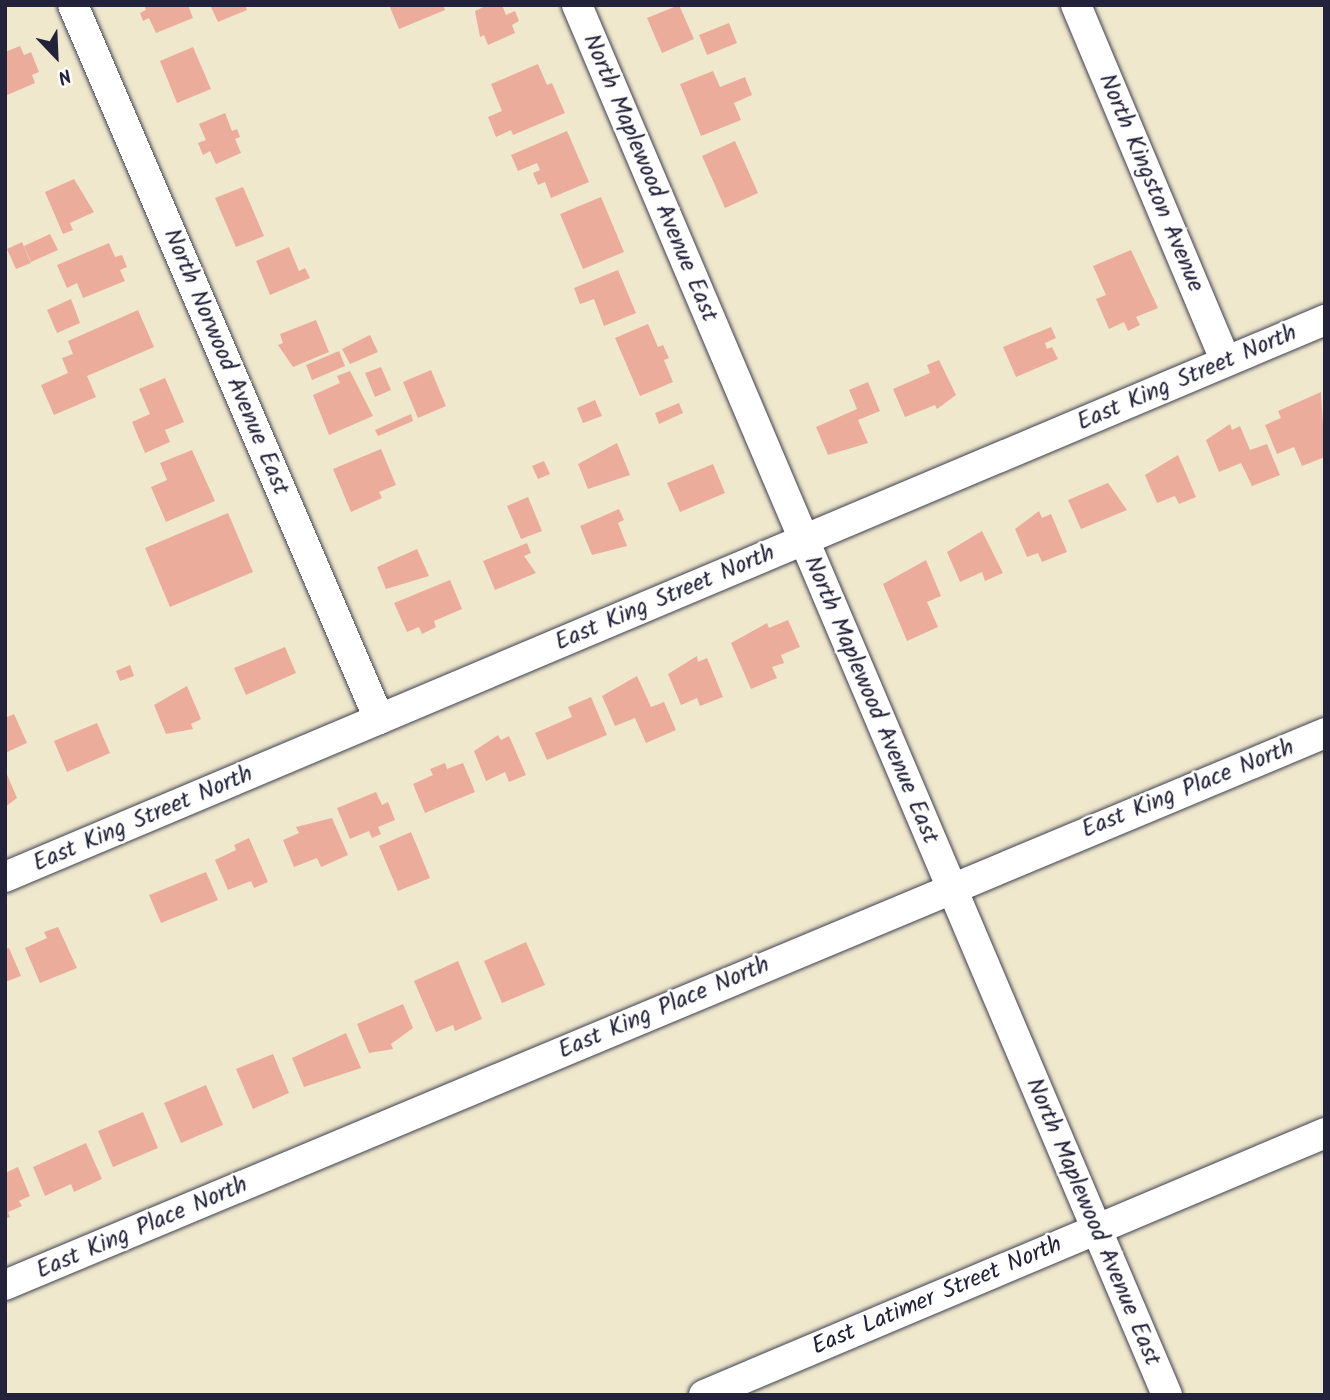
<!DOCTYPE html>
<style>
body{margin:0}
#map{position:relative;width:1330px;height:1400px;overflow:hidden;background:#efe8cd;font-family:Kalam,sans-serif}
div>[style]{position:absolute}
.building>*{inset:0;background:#ecac9c}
.roads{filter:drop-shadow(0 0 2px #414051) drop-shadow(0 0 2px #414051)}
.street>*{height:30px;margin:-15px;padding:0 15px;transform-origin:15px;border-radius:15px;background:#fff}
span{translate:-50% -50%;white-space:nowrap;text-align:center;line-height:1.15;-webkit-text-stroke:5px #fff;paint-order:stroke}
.street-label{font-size:24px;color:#22223b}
.frame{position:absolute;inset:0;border:7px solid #22223b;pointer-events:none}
.north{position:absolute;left:21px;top:21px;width:70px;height:70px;-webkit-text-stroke:5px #fff;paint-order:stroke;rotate:157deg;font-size:19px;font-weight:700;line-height:28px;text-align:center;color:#22223b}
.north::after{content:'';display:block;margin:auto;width:24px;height:32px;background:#22223b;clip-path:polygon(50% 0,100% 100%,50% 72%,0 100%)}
</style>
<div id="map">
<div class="building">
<i style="clip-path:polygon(144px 5px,188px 5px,193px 18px,156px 33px,149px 18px,143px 21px,140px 13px,146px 10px)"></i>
<i style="clip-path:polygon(210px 5px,245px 5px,247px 10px,218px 22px)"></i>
<i style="clip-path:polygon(389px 5px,443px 5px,445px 10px,399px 29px)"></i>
<i style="clip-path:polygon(488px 5px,502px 5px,506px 15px,515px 11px,519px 21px,512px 25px,515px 33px,488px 45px,484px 35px,480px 37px,475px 11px)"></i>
<i style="clip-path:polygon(679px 5px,694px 39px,662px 53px,647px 18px)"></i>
<i style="clip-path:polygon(729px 23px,737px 43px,707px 55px,699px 35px)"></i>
<i style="clip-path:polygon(20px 46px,24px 55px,31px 52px,39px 72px,32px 75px,35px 83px,5px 96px,5px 52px)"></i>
<i style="clip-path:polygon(193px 47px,211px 89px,177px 103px,160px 61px)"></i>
<i style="clip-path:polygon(538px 64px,547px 85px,552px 83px,565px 113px,513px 135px,511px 130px,496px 137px,488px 117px,502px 111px,491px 84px)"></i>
<i style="clip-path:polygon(713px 71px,720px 87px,745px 77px,752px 95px,734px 103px,741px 120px,701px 136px,680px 84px)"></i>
<i style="clip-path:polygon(225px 113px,232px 131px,237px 129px,240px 137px,235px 139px,241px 153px,216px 164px,210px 151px,203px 155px,198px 143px,206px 140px,199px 124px)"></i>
<i style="clip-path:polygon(567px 131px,589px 182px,551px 198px,545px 182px,538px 185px,533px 173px,540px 170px,537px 163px,518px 171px,511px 155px)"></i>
<i style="clip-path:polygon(735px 141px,758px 193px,725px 208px,702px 156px)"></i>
<i style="clip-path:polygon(74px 179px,94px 212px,70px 223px,73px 230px,63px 234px,45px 192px)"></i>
<i style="clip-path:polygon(243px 187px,264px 236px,236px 247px,215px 198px)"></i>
<i style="clip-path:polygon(601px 197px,624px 252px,583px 269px,560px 214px)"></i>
<i style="clip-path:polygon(50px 234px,58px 250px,31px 262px,24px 246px)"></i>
<i style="clip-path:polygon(22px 242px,31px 263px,16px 269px,7px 249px)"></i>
<i style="clip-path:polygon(109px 243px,115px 257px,122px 255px,127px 267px,120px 270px,125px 281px,83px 298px,77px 283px,67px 288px,57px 265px)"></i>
<i style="clip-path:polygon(289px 247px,299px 271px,305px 268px,310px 278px,270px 295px,256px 261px)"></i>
<i style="clip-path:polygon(1131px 250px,1158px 308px,1136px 317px,1140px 325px,1128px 331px,1124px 322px,1109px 329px,1096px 299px,1106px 295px,1093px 266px)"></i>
<i style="clip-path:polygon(618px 270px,636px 313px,604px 326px,594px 299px,580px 304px,574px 288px)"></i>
<i style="clip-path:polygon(71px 299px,80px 323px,57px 333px,47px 310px)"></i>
<i style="clip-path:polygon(138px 310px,154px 347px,87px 376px,96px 397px,54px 415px,41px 385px,68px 373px,62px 358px,73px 354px,68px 341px)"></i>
<i style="clip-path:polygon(316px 320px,329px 352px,293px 367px,278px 345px,283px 343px,280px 334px)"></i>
<i style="clip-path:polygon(648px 324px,658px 347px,663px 345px,669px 358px,664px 360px,673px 382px,640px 396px,615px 338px)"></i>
<i style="clip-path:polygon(1051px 327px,1056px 338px,1045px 343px,1047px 349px,1052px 347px,1058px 359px,1016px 377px,1003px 347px)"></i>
<i style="clip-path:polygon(370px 335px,378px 352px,350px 364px,342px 349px)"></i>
<i style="clip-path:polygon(339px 351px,345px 366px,312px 380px,306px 365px)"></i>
<i style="clip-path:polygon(939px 360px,956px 395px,937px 409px,935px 405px,905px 417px,893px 389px,930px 373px,927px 365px)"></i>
<i style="clip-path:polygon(381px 367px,391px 390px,375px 397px,365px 373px)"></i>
<i style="clip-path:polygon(431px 370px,446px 406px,418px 418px,403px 382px)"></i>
<i style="clip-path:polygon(350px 371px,373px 416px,329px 435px,313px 395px,340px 383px,337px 376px)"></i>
<i style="clip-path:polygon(165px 378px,184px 422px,165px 430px,170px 442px,145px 453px,132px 422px,150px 414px,139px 389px)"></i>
<i style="clip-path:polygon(868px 382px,880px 411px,858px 420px,868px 443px,828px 455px,816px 427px,857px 409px,849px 390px)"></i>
<i style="clip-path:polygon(1321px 392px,1325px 457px,1302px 466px,1294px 447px,1277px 454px,1265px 425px,1281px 418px,1278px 411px)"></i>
<i style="clip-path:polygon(595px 400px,602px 416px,583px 423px,577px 408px)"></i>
<i style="clip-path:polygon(679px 403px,683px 413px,659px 424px,655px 413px)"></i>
<i style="clip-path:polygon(411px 414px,413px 421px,378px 436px,375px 430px)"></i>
<i style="clip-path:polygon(1230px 424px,1232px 430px,1240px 426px,1250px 450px,1267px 444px,1280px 475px,1252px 486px,1241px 463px,1219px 472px,1206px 440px)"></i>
<i style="clip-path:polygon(617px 443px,630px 475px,588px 489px,578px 464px)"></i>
<i style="clip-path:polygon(381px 449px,396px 485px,379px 492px,382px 498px,351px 512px,333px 469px)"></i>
<i style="clip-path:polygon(192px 450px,215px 501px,166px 522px,151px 487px,167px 480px,160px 463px)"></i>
<i style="clip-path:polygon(1178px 455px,1196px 497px,1179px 504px,1175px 496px,1157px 503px,1145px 475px)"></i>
<i style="clip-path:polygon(544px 461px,550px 474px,538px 479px,532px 466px)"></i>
<i style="clip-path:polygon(713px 464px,725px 493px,680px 512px,667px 483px)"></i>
<i style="clip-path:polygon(1108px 483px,1127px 510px,1081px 529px,1068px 500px)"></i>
<i style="clip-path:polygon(528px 497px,542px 531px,521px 539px,507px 506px)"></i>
<i style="clip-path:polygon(619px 509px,624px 520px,618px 523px,627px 546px,592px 555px,580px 526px)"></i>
<i style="clip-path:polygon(1039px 511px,1042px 518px,1051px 514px,1067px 552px,1042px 562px,1038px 553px,1027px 557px,1015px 529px)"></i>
<i style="clip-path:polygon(228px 513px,253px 572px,170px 607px,145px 548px)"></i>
<i style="clip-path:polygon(982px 531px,1003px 573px,985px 581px,982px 572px,960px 582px,947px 552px)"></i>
<i style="clip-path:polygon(527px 543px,531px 553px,524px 556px,536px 573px,495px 590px,483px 561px)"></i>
<i style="clip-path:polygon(417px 549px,429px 576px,386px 589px,377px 567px)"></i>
<i style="clip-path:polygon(926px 560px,941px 596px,927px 602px,938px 627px,907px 641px,883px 584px)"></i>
<i style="clip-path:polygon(450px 580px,462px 609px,434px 621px,436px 627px,422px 634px,419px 627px,407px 632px,394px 603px)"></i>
<i style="clip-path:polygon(788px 620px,800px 647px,781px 655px,784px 663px,772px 667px,777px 678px,751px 689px,731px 643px,767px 623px,769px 628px)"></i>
<i style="clip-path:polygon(285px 647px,296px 673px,246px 695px,234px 668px)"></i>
<i style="clip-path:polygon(697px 656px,698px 662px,707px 658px,723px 697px,700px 706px,697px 698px,681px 705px,668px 674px)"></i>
<i style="clip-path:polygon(130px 665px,134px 676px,120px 681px,116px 671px)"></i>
<i style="clip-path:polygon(637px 676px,651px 707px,664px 702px,676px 730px,646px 743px,635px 718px,615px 726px,602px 696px)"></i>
<i style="clip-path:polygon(187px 686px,201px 719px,191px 724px,193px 729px,166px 734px,154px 705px)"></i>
<i style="clip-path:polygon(591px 697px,607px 735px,547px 760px,535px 733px,572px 717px,568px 707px)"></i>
<i style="clip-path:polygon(14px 714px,27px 743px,5px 753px,5px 718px)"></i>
<i style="clip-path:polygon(97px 723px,110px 753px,67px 772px,54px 741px)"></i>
<i style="clip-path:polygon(498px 735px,501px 740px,509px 736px,526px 775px,509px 782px,505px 772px,486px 781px,474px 751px)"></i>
<i style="clip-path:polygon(445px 763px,447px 769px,463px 763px,475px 792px,425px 813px,413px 784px,433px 775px,430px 769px)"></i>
<i style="clip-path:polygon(5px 770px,17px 798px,5px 807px)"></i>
<i style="clip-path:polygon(376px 792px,382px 805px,388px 802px,395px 820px,378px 827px,381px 834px,372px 838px,369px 831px,350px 839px,337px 808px)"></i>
<i style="clip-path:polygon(332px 818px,348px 855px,321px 867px,317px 858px,294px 867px,283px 840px,299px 833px,296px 827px)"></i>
<i style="clip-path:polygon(411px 832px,430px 878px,398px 891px,379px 846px)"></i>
<i style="clip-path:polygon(249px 838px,268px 882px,254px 888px,251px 881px,228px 890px,215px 860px,236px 850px,234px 845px)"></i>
<i style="clip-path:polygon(206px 872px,218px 900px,161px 923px,149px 895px)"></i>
<i style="clip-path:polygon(58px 927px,77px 968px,40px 983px,25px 948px,47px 938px,44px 932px)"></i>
<i style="clip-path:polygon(526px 942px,545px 985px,502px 1003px,484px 961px)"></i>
<i style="clip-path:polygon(9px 948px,21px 976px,5px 982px,5px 949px)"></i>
<i style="clip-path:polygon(458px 961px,482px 1019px,455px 1031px,453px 1025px,436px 1032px,414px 981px)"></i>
<i style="clip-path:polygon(403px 1004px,413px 1028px,391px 1044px,393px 1049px,369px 1053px,357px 1024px)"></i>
<i style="clip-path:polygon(346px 1033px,361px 1068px,304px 1087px,292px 1058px)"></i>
<i style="clip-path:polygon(273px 1054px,289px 1093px,253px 1109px,236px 1069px)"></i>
<i style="clip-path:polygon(206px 1085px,223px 1125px,181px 1143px,164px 1103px)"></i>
<i style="clip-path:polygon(143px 1112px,158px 1148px,113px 1167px,98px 1131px)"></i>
<i style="clip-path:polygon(86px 1143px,102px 1179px,74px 1192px,71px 1184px,45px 1196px,33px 1167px)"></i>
<i style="clip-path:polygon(18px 1167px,30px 1196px,19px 1201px,22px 1206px,8px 1212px,10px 1217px,5px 1219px,5px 1173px)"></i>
</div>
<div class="roads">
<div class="street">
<i style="left:73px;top:5px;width:777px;rotate:66.8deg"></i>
<i style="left:577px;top:5px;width:1510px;rotate:67deg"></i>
<i style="left:1076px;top:5px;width:386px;rotate:67.2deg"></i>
<i style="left:5px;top:877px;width:1433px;rotate:-22.88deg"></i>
<i style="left:5px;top:1285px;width:1431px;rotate:-22.69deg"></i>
<i style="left:704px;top:1395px;width:674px;rotate:-22.87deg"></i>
</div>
</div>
<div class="street-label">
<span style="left:650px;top:178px;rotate:67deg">North Maplewood Avenue East</span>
<span style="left:1151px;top:183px;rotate:67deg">North Kingston Avenue</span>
<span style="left:226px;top:362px;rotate:67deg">North Norwood Avenue East</span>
<span style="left:1187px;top:378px;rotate:-23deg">East King Street North</span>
<span style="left:665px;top:598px;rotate:-23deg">East King Street North</span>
<span style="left:871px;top:700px;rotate:67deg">North Maplewood Avenue East</span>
<span style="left:1188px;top:789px;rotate:-22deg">East King Place North</span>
<span style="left:143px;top:819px;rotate:-23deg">East King Street North</span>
<span style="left:664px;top:1008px;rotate:-23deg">East King Place North</span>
<span style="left:1093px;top:1222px;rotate:67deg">North Maplewood Avenue East</span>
<span style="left:142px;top:1228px;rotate:-23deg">East King Place North</span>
<span style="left:937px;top:1296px;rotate:-23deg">East Latimer Street North</span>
</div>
<div class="frame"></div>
<div class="north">N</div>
</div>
